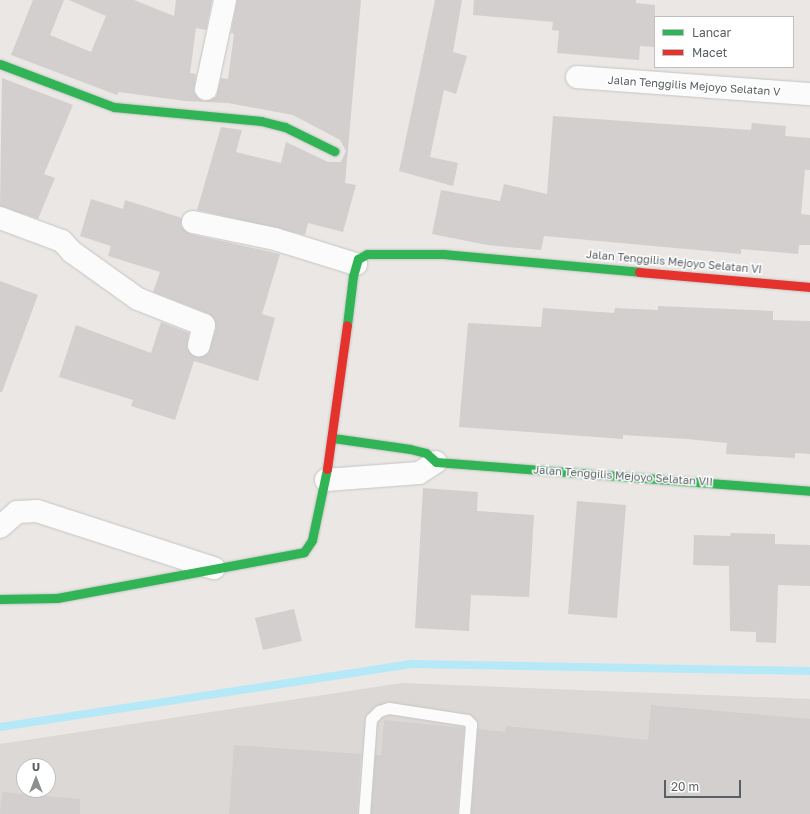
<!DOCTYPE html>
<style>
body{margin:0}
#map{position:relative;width:810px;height:814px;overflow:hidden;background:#eae7e4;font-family:"Golos Text",sans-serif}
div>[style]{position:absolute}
.industrial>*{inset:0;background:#dbd8d5}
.stream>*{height:8px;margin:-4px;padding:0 4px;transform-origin:4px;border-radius:4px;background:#b6e9f7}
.building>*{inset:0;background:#d2cfce}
.roads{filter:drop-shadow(0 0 1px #c6c6c5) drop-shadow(0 0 1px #c6c6c5)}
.lane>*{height:11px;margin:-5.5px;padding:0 5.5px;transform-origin:5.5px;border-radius:5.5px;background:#fcfbfb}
.street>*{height:22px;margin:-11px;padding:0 11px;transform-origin:11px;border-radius:11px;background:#fcfbfb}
.fast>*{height:9px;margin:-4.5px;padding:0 4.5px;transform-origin:4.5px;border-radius:4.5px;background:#30b455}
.jam>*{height:9px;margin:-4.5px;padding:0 4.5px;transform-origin:4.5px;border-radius:4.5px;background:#e5322d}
span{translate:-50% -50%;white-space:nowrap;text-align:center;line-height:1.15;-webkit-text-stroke:3px #fff;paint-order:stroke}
.street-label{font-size:11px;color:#596063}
.legend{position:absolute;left:654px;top:16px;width:140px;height:52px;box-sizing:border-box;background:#fff;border:1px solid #bdbfc1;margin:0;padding:5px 7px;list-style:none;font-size:12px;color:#596063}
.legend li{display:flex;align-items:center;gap:8px;height:20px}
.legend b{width:20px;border:1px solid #bdbfc1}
.north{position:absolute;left:16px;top:758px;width:40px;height:40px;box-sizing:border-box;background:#fff;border:1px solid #bdbfc1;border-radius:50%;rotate:0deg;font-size:11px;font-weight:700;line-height:16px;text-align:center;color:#596063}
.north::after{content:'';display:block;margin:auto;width:14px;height:18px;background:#8c8f90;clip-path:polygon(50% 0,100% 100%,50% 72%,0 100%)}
.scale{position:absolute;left:664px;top:780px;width:77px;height:18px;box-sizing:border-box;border:2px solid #596063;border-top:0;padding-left:5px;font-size:12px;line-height:14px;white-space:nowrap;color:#596063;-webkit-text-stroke:3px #fff;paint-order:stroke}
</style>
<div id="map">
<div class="industrial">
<i style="clip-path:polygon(evenodd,402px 683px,810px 699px,810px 814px,0 814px,0 744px,402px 683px,24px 766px,48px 766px,48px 790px,24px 790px,24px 766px)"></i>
</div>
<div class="stream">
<i style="left:0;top:727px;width:418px;rotate:-8.7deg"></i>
<i style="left:413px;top:664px;width:397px;rotate:1deg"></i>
</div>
<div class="building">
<i style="clip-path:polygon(33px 0,64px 0,50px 35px,91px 52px,106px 16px,69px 0,134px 0,174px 16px,176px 0,212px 0,206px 30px,196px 28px,190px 73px,196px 74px,194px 92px,204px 101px,216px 97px,221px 78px,228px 79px,234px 34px,231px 33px,237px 0,361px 0,345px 183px,356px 185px,343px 232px,308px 223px,305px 235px,197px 210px,221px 127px,242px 130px,236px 152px,281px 163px,286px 142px,328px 162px,341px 162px,346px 151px,340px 140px,293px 115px,228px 103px,185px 101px,119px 92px,117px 95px,11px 55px)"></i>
<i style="clip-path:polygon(435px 0,462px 0,453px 52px,467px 56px,456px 94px,444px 90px,430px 157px,458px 163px,453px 186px,399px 171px)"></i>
<i style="clip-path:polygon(474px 0,636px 0,636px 3px,655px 5px,655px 47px,640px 46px,639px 60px,557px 53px,559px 31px,552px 30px,553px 22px,473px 15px)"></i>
<i style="clip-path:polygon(2px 78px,73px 105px,44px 174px,55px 178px,38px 219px,0 206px)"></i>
<i style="clip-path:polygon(553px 116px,751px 130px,752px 123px,786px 126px,785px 136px,810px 138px,810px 170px,805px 170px,801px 214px,810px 215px,810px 245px,799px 245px,798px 254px,741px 249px,741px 254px,544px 236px,541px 250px,487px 245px,432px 234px,441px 190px,500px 201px,504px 184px,547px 194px)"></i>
<i style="clip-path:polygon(91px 199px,123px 209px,125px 200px,182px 218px,181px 226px,190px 234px,280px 254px,262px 314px,275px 318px,258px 381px,194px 361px,175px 420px,131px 406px,133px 400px,59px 377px,76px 325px,151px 353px,161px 322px,189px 333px,187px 348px,196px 357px,208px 353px,216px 328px,209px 314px,153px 292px,160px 272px,108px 256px,111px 246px,80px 236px)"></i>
<i style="clip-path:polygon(0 281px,38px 295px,2px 392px,0 392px)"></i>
<i style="clip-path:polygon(658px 306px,773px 311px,773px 320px,810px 321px,810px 454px,795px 453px,795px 458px,726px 454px,727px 443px,687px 439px,623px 435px,623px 439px,459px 427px,468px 323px,541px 327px,543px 308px,614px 313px,615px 308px,658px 310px)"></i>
<i style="clip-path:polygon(423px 488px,478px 492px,477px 511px,534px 515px,529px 597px,471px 595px,469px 631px,415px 628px)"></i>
<i style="clip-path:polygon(577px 501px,626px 505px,617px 618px,568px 614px)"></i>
<i style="clip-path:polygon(731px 533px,775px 534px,775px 544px,810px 545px,810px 586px,778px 585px,776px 643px,756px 642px,756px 632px,730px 631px,729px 566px,693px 565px,694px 535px,730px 536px)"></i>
<i style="clip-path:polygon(294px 609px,302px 641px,263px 650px,255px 618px)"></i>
<i style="clip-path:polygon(651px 705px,810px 719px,810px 814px,471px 814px,478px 729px,505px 732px,506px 726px,648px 740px)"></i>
<i style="clip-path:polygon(384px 720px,464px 728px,457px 814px,371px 814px,375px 755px,381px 755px)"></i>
<i style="clip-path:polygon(234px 745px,361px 754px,357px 814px,229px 814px)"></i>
<i style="clip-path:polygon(2px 792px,80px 799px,80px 814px,0 814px)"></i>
</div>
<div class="roads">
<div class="lane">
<i style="left:364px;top:814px;width:95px;rotate:-85.8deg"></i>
<i style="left:371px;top:719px;width:11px;rotate:-45deg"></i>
<i style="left:379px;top:711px;width:10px;rotate:-17deg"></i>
<i style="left:389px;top:708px;width:79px;rotate:8.7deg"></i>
<i style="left:467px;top:720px;width:6px;rotate:45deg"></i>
<i style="left:471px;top:724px;width:90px;rotate:94.4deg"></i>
</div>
<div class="street">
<i style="left:577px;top:77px;width:234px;rotate:4.2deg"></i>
<i style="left:206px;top:89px;width:91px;rotate:-77.9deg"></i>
<i style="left:0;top:218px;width:66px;rotate:20.4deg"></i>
<i style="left:62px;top:241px;width:15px;rotate:48deg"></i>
<i style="left:72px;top:252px;width:81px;rotate:35.5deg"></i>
<i style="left:138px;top:299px;width:71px;rotate:21.5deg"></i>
<i style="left:204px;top:325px;width:21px;rotate:104deg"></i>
<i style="left:193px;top:222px;width:84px;rotate:11.7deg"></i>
<i style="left:275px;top:239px;width:85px;rotate:17.2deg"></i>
<i style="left:326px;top:480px;width:93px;rotate:-4.3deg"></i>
<i style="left:419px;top:473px;width:20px;rotate:-33deg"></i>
<i style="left:0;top:527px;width:23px;rotate:-41deg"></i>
<i style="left:17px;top:512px;width:20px;rotate:-3deg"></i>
<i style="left:37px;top:511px;width:186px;rotate:17.9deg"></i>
</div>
<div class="fast">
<i style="left:0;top:64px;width:122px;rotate:20.7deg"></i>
<i style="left:114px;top:107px;width:148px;rotate:5.4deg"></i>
<i style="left:261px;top:121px;width:25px;rotate:14deg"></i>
<i style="left:285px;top:127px;width:55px;rotate:26.1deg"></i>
<i style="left:347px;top:325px;width:49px;rotate:-83deg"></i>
<i style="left:353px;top:276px;width:18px;rotate:-74deg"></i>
<i style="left:358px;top:259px;width:10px;rotate:-29deg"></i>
<i style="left:367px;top:254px;width:76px"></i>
<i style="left:443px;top:254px;width:197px;rotate:5.2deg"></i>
<i style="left:333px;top:438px;width:78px;rotate:8.1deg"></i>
<i style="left:410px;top:449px;width:16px;rotate:14deg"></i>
<i style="left:426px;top:453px;width:13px;rotate:42deg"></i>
<i style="left:436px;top:462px;width:375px;rotate:4.4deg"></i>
<i style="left:0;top:599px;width:57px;rotate:-1deg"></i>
<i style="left:57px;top:598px;width:251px;rotate:-10.5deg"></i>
<i style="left:304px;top:552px;width:14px;rotate:-56deg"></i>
<i style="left:312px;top:540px;width:73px;rotate:-78.1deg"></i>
</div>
<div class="jam">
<i style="left:639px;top:272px;width:172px;rotate:5deg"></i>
<i style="left:327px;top:469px;width:145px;rotate:-82.1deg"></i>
</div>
</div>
<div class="street-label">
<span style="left:694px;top:86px;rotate:4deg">Jalan Tenggilis Mejoyo Selatan V</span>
<span style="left:674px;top:262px;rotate:5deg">Jalan Tenggilis Mejoyo Selatan VI</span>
<span style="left:623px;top:476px;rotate:4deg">Jalan Tenggilis Mejoyo Selatan VII</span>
</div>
<ul class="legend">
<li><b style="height:5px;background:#30b455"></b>Lancar</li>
<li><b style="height:5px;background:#e5322d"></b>Macet</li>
</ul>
<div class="north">U</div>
<div class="scale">20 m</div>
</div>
